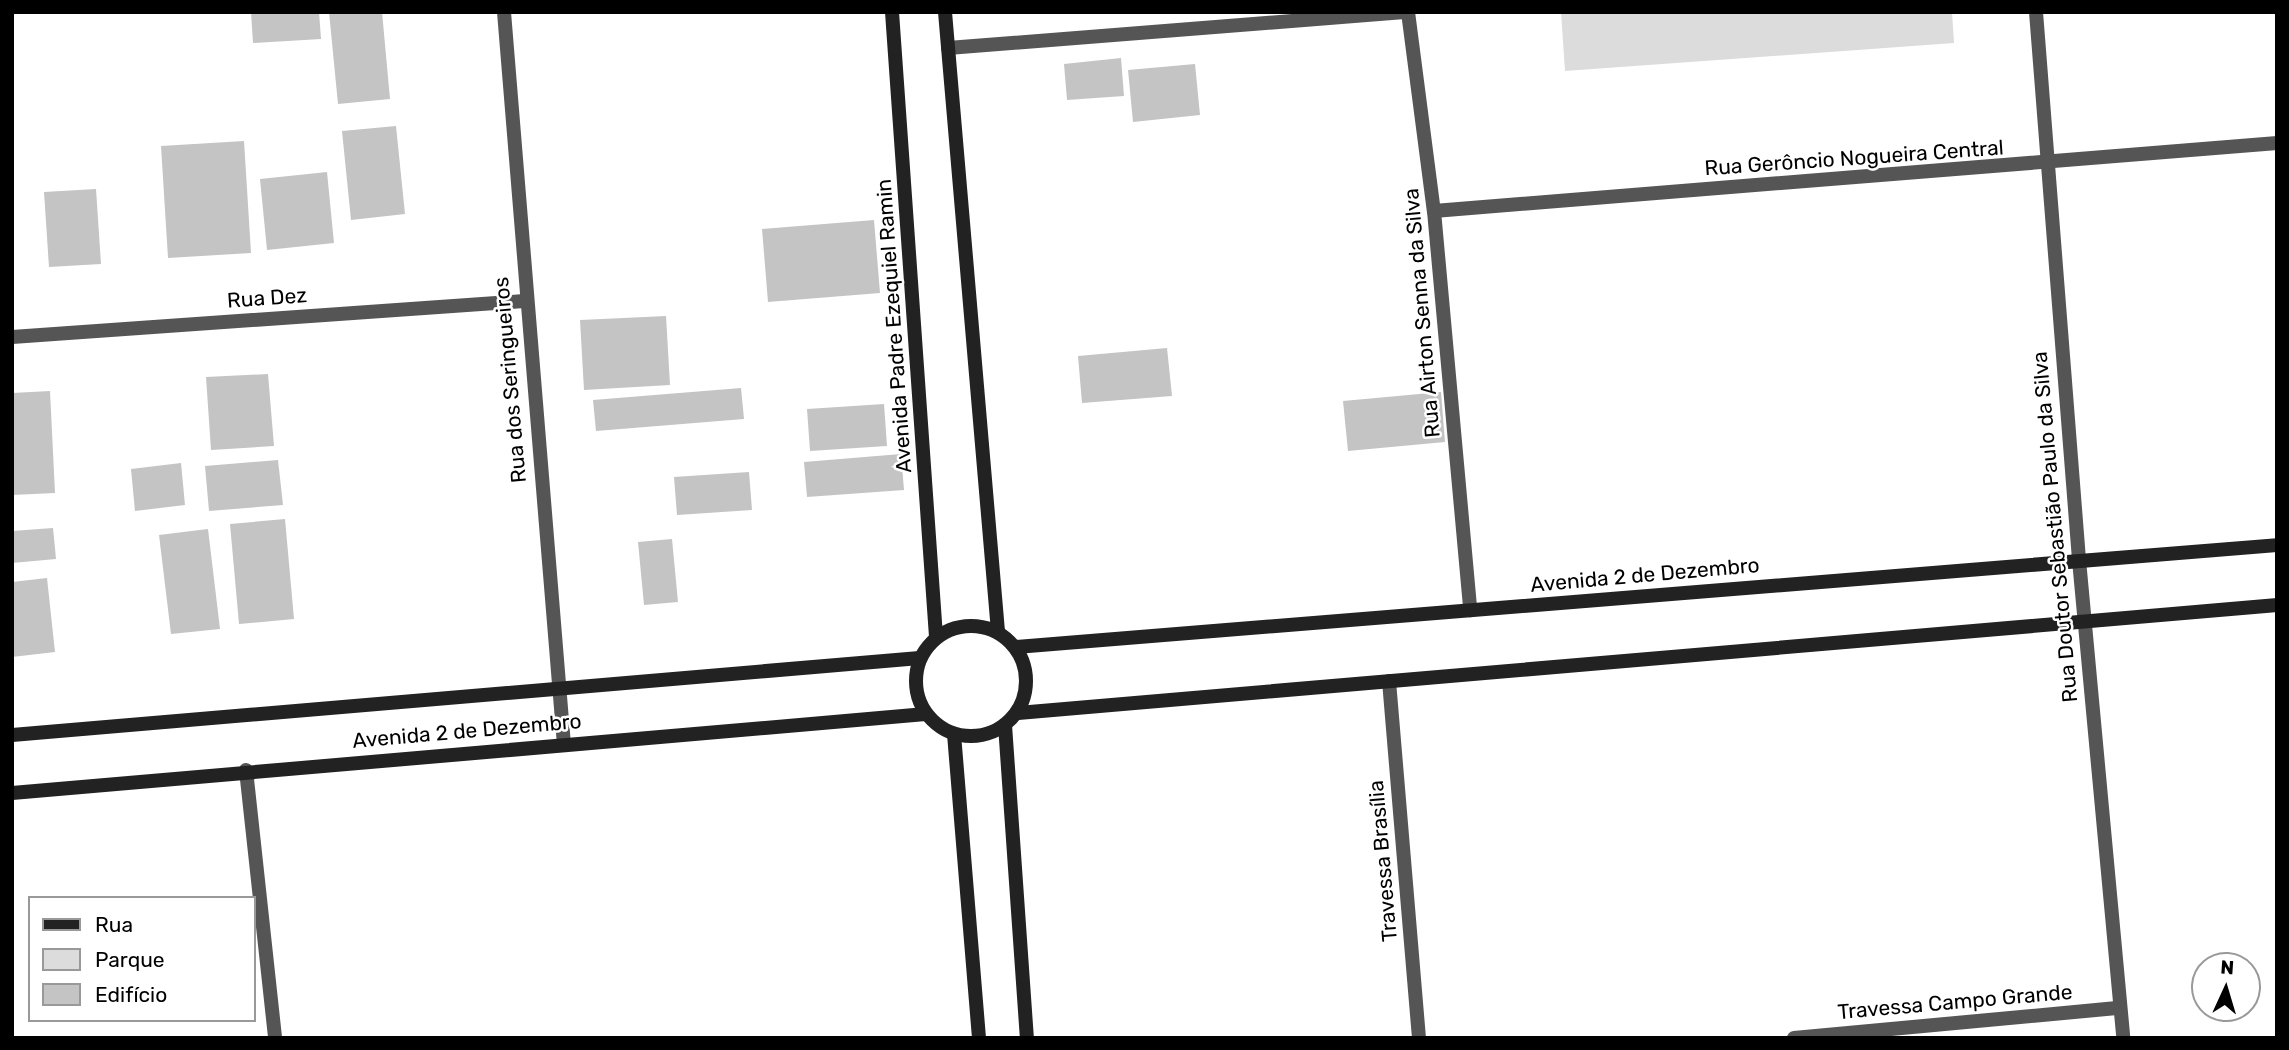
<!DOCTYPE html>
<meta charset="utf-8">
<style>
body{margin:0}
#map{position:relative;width:2289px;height:1050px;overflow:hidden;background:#fff;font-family:Rubik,sans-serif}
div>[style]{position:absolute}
.green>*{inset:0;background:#dcdcdc}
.building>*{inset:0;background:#c4c4c4}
.street>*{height:14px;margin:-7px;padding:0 7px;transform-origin:7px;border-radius:7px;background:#555}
.secondary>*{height:14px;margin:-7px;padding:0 7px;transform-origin:7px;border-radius:7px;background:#222}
.secondary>.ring{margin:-7px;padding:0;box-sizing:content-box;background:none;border:14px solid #222;border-radius:50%}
span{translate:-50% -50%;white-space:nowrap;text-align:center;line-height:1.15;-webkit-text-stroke:5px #fff;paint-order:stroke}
.street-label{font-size:21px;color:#000}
.frame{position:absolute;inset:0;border:14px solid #000;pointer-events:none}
.legend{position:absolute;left:28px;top:896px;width:228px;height:126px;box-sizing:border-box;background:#fff;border:2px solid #999;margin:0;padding:9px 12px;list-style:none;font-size:21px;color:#000}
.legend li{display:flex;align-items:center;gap:14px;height:35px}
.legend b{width:35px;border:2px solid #999}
.north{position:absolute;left:2191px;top:952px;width:70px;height:70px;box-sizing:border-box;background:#fff;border:2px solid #999;border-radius:50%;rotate:4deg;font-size:19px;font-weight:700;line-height:28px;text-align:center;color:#000}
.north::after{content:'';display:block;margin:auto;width:24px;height:32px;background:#000;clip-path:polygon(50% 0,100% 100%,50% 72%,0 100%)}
</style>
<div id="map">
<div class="green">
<i style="clip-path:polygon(1561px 12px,1952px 12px,1954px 43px,1565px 71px)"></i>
</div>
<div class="building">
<i style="clip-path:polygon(251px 12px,319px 12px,321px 39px,253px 43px)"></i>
<i style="clip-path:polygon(329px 12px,382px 12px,390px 99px,338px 104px)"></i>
<i style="clip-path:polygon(1121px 58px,1124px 96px,1067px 100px,1064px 64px)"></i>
<i style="clip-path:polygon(1195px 64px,1200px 115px,1133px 122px,1128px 70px)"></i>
<i style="clip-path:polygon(396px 126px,405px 214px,351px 220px,342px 131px)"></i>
<i style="clip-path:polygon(244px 141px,251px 253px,168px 258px,161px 146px)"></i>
<i style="clip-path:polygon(327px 172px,334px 243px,267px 250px,260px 179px)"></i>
<i style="clip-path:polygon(96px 189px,101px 264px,49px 267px,44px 192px)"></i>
<i style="clip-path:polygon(874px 220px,880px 293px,768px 302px,762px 229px)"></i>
<i style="clip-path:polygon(666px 316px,670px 385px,584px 390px,580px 320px)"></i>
<i style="clip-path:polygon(1167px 348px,1172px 396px,1082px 403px,1078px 356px)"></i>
<i style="clip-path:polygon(268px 374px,274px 446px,211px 450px,206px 377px)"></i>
<i style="clip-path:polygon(741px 388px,744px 419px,596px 431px,593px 400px)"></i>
<i style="clip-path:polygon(50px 391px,55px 493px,12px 495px,12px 393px)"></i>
<i style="clip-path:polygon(1441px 392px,1445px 442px,1348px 451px,1343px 401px)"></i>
<i style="clip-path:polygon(884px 404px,887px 446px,810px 451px,807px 409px)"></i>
<i style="clip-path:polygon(901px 454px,904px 490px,807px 497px,804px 462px)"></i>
<i style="clip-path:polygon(278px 460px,283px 505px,209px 511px,205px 466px)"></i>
<i style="clip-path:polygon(181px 463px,185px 505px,135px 511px,131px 469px)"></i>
<i style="clip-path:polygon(749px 472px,752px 510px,677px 515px,674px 477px)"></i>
<i style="clip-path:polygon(285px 519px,294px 619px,239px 624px,230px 524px)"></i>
<i style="clip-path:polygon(53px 528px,56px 559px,12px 563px,12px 531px)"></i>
<i style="clip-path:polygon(208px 529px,220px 629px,171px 634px,159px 535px)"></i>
<i style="clip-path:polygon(672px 539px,678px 602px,644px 605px,638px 542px)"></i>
<i style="clip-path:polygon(47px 578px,55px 652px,12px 657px,12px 582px)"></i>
</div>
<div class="street">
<i style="left:504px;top:12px;width:735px;rotate:85.32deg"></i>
<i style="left:1408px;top:12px;width:201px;rotate:82.6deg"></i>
<i style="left:1434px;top:211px;width:401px;rotate:84.8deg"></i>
<i style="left:2036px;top:12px;width:550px;rotate:85.51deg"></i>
<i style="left:2079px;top:560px;width:480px;rotate:84.7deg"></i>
<i style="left:948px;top:48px;width:461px;rotate:-4.5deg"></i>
<i style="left:1434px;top:211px;width:846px;rotate:-4.61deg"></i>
<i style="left:12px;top:337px;width:513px;rotate:-4.02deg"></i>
<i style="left:1389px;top:681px;width:358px;rotate:85.2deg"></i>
<i style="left:246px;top:770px;width:270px;rotate:83.8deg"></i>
<i style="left:1794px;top:1038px;width:327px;rotate:-5.3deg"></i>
</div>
<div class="secondary">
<i style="left:892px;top:12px;width:626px;rotate:85.97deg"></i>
<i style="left:945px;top:12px;width:621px;rotate:85.11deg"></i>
<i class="ring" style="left:916px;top:626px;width:96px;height:96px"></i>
<i style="left:1016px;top:647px;width:1265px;rotate:-4.62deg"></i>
<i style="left:1018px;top:713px;width:1264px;rotate:-4.9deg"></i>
<i style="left:1005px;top:725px;width:314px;rotate:86deg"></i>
<i style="left:954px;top:734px;width:305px;rotate:85.3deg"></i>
<i style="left:12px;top:735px;width:911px;rotate:-4.85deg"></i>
<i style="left:12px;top:793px;width:917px;rotate:-4.94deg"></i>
</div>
<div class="street-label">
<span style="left:1854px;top:158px;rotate:-4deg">Rua Gerôncio Nogueira Central</span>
<span style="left:267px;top:298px;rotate:-4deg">Rua Dez</span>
<span style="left:1422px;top:313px;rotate:-95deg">Rua Airton Senna da Silva</span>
<span style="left:894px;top:326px;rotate:-94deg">Avenida Padre Ezequiel Ramin</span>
<span style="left:510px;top:380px;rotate:-95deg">Rua dos Seringueiros</span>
<span style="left:2055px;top:527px;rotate:-95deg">Rua Doutor Sebastião Paulo da Silva</span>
<span style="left:1645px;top:575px;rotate:-5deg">Avenida 2 de Dezembro</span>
<span style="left:467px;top:731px;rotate:-5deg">Avenida 2 de Dezembro</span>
<span style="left:1383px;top:861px;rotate:-95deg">Travessa Brasília</span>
<span style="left:1955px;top:1002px;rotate:-5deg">Travessa Campo Grande</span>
</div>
<div class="frame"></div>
<ul class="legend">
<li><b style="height:9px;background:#222"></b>Rua</li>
<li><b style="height:19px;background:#dcdcdc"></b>Parque</li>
<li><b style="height:19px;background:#c4c4c4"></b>Edifício</li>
</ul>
<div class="north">N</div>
</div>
